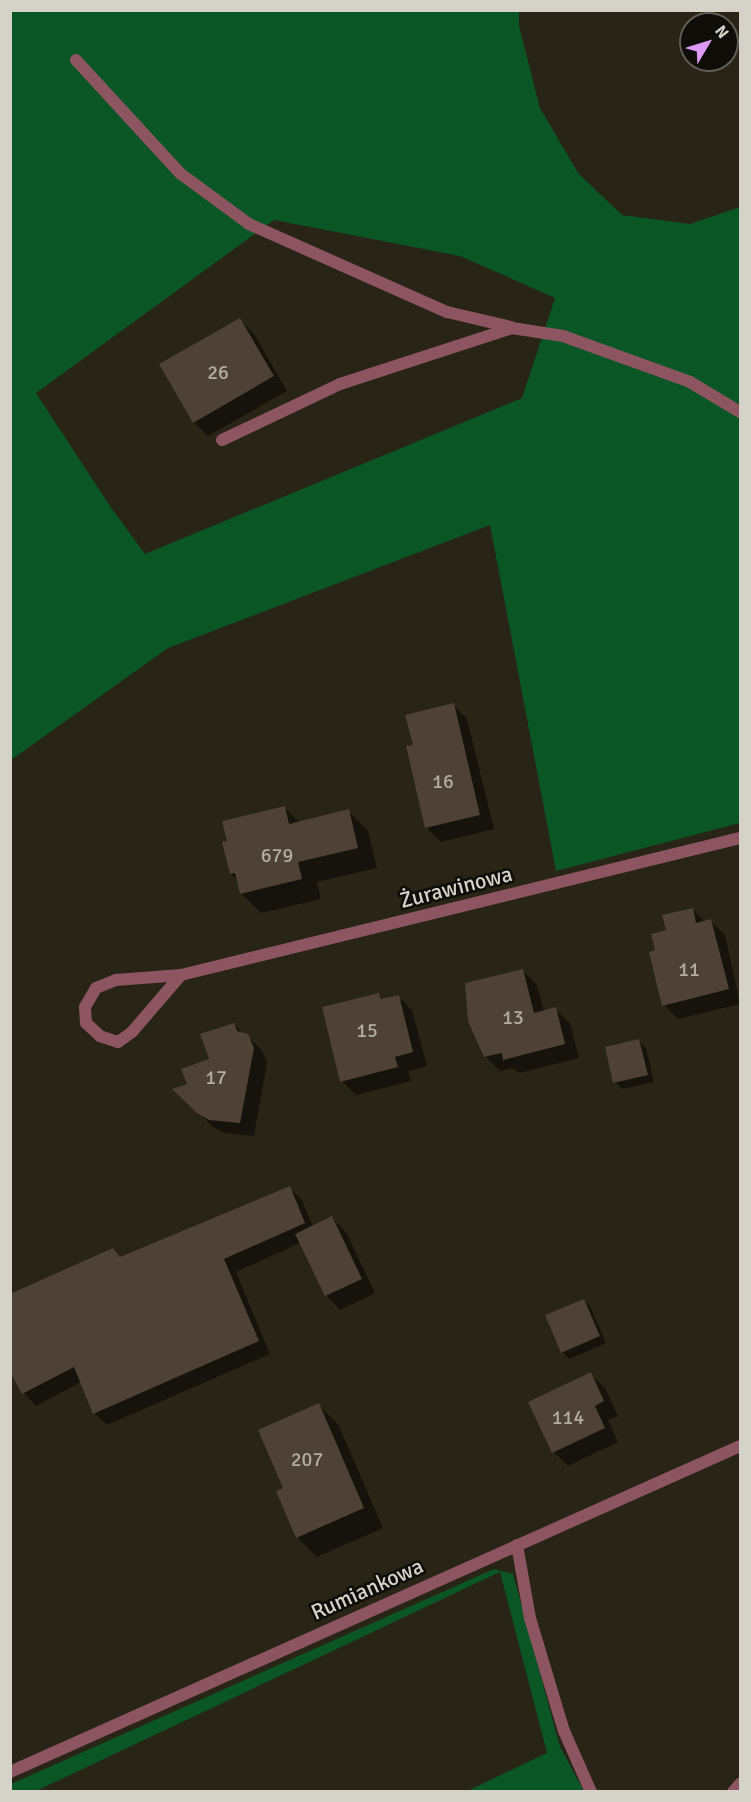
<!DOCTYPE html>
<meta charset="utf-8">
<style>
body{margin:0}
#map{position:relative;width:751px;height:1802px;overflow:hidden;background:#282416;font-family:Signika,sans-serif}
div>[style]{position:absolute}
.green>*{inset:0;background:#0b5625}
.shadow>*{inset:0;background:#0007}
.building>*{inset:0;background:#4e4136}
.service>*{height:12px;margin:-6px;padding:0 6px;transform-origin:6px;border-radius:6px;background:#8d5461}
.minor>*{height:12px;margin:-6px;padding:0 6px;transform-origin:6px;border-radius:6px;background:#8d5461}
span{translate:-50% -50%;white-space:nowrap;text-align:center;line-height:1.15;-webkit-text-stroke:5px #0f0d07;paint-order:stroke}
.number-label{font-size:20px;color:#b2aea4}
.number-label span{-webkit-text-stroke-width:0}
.street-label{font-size:22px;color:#d4d2c9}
.frame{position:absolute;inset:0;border:12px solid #d4d2c9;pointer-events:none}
.north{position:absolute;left:679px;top:12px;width:60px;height:60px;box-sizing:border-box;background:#0f0d07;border:2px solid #5e5c55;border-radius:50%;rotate:52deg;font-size:16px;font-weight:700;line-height:24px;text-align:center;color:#d4d2c9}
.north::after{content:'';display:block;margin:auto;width:21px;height:27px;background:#dd99f4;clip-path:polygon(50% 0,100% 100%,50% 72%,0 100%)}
</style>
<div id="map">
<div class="green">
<i style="clip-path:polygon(evenodd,11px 11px,519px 11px,519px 26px,540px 108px,578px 173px,622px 215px,690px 224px,740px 207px,740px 823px,556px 871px,490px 525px,168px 648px,11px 760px,11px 11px,274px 220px,460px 256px,555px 298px,522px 398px,145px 554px,110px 506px,36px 393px,274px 220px)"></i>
<i style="clip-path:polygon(494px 1569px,513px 1574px,560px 1747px,584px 1791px,467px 1791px,547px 1753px,500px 1572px,36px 1791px,11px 1791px,11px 1784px)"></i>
</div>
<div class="shadow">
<i style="clip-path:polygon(240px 320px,254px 334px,287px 391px,208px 436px,194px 422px)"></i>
<i style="clip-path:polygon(453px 705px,467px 719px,494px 829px,441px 842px,427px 828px,415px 746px)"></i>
<i style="clip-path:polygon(284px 807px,300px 823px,348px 811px,368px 831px,377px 868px,317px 882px,321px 899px,261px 913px,241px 893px,238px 881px,231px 874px)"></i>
<i style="clip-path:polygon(692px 909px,705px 922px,711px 921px,725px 935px,740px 1004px,678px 1019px,664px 1005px,657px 952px,667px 931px)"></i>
<i style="clip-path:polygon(523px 971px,537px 985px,544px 1012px,555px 1009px,570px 1023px,579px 1058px,519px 1073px,513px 1068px,500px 1071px,485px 1056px)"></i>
<i style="clip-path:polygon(379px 994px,384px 1000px,398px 996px,412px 1010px,427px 1066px,408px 1071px,411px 1081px,356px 1095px,342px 1081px)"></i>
<i style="clip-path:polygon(233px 1024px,262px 1050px,267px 1063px,254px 1136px,225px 1133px,213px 1127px,175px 1089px,189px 1085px,211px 1060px)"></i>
<i style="clip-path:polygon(639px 1041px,646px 1048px,654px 1082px,622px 1089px,615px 1082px)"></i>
<i style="clip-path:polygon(289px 1188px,302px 1200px,313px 1227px,332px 1218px,346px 1232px,375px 1293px,340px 1310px,326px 1295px,300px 1243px,236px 1272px,270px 1354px,107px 1425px,94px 1413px,81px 1382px,36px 1406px,24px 1393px,10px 1369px,113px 1250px,121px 1258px)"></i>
<i style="clip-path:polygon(584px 1300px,591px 1308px,606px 1343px,569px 1359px,562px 1352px)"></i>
<i style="clip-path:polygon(590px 1374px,605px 1388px,618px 1416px,608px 1420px,618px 1442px,568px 1466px,554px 1452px)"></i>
<i style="clip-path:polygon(318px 1405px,338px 1424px,383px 1528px,317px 1557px,297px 1537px,285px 1489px)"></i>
</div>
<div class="building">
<i style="clip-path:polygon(240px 318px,274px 376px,193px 423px,159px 364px)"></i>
<i style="clip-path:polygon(454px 703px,480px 815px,425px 828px,406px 746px,413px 745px,405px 715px)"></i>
<i style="clip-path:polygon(285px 806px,289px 824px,349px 809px,358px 848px,298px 862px,302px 879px,240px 894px,235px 873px,230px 874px,222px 842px,227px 841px,222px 821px)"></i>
<i style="clip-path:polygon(693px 908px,696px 923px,711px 919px,729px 989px,662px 1006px,649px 952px,655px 950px,651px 934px,666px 930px,662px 915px)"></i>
<i style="clip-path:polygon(523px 969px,534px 1013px,556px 1007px,565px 1044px,503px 1060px,502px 1053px,484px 1057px,468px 1021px,465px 983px)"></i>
<i style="clip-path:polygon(379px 993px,381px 999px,399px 995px,413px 1052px,395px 1057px,398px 1067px,340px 1082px,322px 1007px)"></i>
<i style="clip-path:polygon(234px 1023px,237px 1031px,248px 1034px,254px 1048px,240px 1123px,209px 1120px,197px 1113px,172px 1089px,187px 1084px,181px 1069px,209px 1059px,200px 1034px)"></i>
<i style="clip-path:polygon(639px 1039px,648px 1075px,613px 1083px,605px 1047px)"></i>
<i style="clip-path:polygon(290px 1186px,305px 1223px,224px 1259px,259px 1341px,93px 1414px,74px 1367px,22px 1394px,10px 1372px,10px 1294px,113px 1248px,120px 1257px)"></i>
<i style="clip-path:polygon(332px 1216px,362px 1279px,325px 1296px,295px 1234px)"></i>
<i style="clip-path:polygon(584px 1299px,600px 1336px,561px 1353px,545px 1315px)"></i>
<i style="clip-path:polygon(591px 1372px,604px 1401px,595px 1406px,605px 1428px,552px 1453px,528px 1402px)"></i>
<i style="clip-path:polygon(319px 1403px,364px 1508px,296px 1538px,276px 1491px,283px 1488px,258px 1430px)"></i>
</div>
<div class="service">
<i style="left:76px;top:60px;width:155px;rotate:47.4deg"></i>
<i style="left:181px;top:174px;width:84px;rotate:36.3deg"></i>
<i style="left:249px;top:224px;width:217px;rotate:24deg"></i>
<i style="left:447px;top:312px;width:66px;rotate:13.2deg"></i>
<i style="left:222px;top:440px;width:131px;rotate:-25.4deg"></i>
<i style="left:340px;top:384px;width:181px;rotate:-18deg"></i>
<i style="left:512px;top:328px;width:52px;rotate:8.9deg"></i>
<i style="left:563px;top:336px;width:135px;rotate:19.9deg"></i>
<i style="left:690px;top:382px;width:58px;rotate:31deg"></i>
<i style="left:181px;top:975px;width:75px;rotate:130.7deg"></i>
<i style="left:132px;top:1032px;width:17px;rotate:144deg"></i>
<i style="left:118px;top:1042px;width:19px;rotate:-162deg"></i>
<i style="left:100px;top:1036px;width:19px;rotate:-137deg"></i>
<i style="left:86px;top:1023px;width:16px;rotate:-94deg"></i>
<i style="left:85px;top:1007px;width:22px;rotate:-60deg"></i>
<i style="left:96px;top:988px;width:22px;rotate:-22deg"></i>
<i style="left:116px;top:980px;width:65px;rotate:-4.4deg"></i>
</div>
<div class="minor">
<i style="left:181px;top:975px;width:576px;rotate:-13.77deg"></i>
<i style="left:517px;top:1545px;width:74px;rotate:79.9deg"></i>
<i style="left:530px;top:1618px;width:118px;rotate:73.3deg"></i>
<i style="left:564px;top:1731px;width:67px;rotate:66.1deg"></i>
<i style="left:10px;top:1772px;width:799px;rotate:-24.06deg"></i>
<i style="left:733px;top:1792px;width:11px;rotate:-49deg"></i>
</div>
<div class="number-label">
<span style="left:218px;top:372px">26</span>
<span style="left:443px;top:781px">16</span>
<span style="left:277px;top:855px">679</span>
<span style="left:689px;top:969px">11</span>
<span style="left:513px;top:1017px">13</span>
<span style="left:367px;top:1030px">15</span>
<span style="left:216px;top:1077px">17</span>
<span style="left:568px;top:1417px">114</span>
<span style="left:307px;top:1459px">207</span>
</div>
<div class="street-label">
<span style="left:456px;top:887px;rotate:-14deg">Żurawinowa</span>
<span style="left:367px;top:1589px;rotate:-24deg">Rumiankowa</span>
</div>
<div class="frame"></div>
<div class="north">N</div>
</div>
